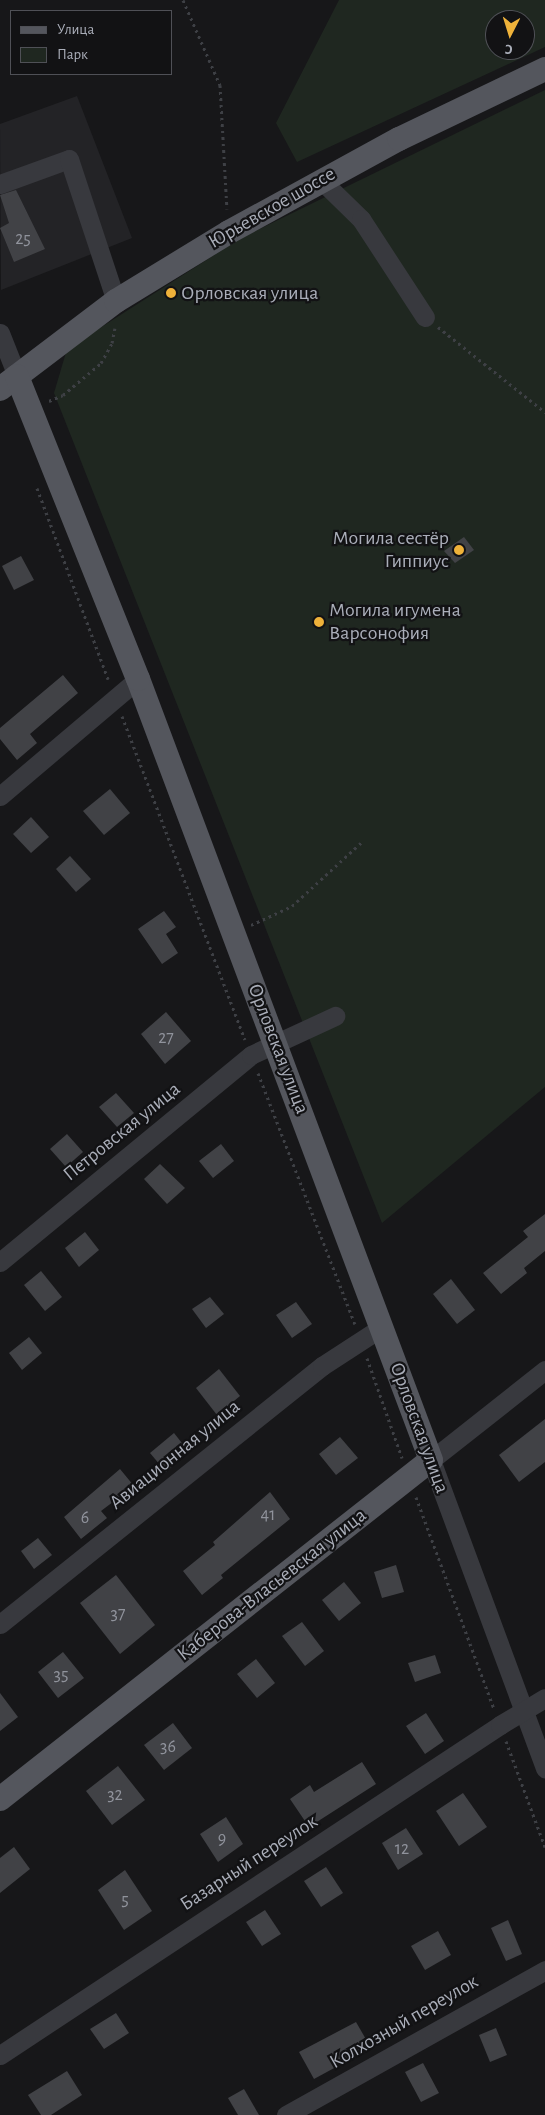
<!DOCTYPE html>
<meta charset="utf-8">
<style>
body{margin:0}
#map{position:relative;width:545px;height:2115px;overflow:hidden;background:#171719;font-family:"Alegreya Sans",sans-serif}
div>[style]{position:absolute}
.built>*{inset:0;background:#232326}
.green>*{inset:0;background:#1f2720}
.building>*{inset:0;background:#414246}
.path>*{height:3px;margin-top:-1.5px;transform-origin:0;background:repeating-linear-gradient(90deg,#3e4045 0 2.5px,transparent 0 6.5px)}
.minor>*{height:19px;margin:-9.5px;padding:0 9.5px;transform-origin:9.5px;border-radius:9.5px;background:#38393e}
.major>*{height:24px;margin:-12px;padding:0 12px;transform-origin:12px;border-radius:12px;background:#54565d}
.dots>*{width:14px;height:14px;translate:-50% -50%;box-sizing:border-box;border:2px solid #121214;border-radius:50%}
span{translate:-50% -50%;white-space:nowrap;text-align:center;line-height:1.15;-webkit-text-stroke:4.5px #121214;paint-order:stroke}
.number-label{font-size:18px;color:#90939c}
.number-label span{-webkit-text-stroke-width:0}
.street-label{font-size:20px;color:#aaaeb9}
.poi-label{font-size:20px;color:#aaaeb9}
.left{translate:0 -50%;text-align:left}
.right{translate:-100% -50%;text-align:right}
.legend{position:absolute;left:10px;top:10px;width:162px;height:65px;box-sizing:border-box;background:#121214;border:1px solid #4f5056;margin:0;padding:6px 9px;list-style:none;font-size:15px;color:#aaaeb9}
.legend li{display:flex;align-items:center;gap:10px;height:25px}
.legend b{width:25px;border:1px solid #4f5056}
.north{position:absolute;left:485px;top:10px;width:50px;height:50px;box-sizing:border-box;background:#121214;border:1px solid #4f5056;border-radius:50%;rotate:185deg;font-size:14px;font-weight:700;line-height:20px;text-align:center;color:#aaaeb9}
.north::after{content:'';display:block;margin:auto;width:18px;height:22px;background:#efb23a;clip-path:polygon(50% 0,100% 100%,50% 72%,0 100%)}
</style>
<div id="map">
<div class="built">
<i style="clip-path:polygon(77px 96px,132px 238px,1px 290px,0 124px)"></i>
</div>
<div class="green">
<i style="clip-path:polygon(evenodd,339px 0,545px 0,545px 47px,297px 162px,276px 123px,339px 0,495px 20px,525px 20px,525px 50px,495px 50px,495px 20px)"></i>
<i style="clip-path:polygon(545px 90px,545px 1087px,382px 1223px,54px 393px,67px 349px,241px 238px)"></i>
</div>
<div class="building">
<i style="clip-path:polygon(16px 190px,45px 249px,14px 262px,0 228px,9px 223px,0 195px)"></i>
<i style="clip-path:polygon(464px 537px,474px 550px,455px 563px,444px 551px)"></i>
<i style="clip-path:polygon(21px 556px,34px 580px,14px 590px,2px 566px)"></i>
<i style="clip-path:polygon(63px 675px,78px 693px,30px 734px,37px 743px,17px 760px,0 739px,0 728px)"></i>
<i style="clip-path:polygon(110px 789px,130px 813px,104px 835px,83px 811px)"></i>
<i style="clip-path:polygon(31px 817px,49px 837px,31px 853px,13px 834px)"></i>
<i style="clip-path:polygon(70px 856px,91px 879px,76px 892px,56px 869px)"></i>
<i style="clip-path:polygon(164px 911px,176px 927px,166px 934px,178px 953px,162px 964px,138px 929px)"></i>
<i style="clip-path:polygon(166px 1012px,191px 1041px,165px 1064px,141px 1034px)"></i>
<i style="clip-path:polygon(116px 1093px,134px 1113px,117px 1127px,99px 1107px)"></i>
<i style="clip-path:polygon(67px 1134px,83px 1152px,66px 1167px,50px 1149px)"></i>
<i style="clip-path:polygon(221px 1144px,234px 1161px,213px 1178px,199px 1161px)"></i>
<i style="clip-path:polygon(160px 1164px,185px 1188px,167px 1204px,144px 1179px)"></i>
<i style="clip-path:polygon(545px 1214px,545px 1251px,524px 1268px,527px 1273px,501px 1294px,483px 1273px,528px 1237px,523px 1231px)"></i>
<i style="clip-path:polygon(85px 1232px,99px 1250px,79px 1267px,65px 1248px)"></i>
<i style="clip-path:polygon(41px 1271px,62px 1297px,45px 1311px,24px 1285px)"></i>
<i style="clip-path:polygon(451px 1279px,475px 1310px,457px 1324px,433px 1294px)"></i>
<i style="clip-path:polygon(210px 1297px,224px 1314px,206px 1328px,192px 1309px)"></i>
<i style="clip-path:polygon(296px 1302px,312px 1324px,292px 1338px,276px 1315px)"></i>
<i style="clip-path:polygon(29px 1337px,42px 1353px,22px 1370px,9px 1353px)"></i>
<i style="clip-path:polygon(219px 1369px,240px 1396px,217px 1415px,196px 1388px)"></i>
<i style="clip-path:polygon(545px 1419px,545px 1462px,519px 1482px,499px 1455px)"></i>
<i style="clip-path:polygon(174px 1433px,189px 1452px,166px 1472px,150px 1453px)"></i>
<i style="clip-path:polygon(340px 1437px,358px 1458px,336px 1475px,319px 1454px)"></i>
<i style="clip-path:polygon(120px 1469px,134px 1486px,101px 1511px,107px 1518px,81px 1539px,64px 1517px)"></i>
<i style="clip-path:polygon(270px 1492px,290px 1519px,221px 1575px,223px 1578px,202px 1595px,183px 1571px,215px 1545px,213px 1542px)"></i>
<i style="clip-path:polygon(38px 1538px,52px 1555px,34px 1569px,21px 1551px)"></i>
<i style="clip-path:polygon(396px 1565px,404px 1592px,382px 1598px,374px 1572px)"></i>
<i style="clip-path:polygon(116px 1575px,155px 1625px,120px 1654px,80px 1603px)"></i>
<i style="clip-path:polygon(344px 1582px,361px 1603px,339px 1621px,322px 1600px)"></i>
<i style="clip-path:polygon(302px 1622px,324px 1651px,305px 1666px,282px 1636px)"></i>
<i style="clip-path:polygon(63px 1652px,84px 1678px,58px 1698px,38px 1672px)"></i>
<i style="clip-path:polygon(435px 1655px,441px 1673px,415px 1682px,408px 1663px)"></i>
<i style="clip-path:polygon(256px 1659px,275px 1683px,257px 1698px,237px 1674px)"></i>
<i style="clip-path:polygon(0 1693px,18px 1717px,0 1731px)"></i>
<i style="clip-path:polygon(426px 1713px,444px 1741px,425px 1754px,406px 1726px)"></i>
<i style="clip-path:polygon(173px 1723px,192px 1748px,164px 1770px,144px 1745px)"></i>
<i style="clip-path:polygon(362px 1762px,376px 1784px,309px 1827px,290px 1799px,310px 1785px,314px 1792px)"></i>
<i style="clip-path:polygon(118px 1766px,145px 1800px,112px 1825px,86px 1791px)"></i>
<i style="clip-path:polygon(463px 1793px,487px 1827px,459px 1846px,436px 1811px)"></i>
<i style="clip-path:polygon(226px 1817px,243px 1844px,218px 1862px,200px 1834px)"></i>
<i style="clip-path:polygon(406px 1828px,423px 1854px,398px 1870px,382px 1843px)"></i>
<i style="clip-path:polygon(14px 1847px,30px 1869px,0 1893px,0 1858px)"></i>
<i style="clip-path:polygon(326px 1867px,343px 1893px,321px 1907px,304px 1881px)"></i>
<i style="clip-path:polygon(125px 1870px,152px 1911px,124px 1930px,98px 1890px)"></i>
<i style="clip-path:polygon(265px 1910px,281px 1934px,262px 1946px,246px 1922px)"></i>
<i style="clip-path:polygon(508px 1920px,522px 1954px,506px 1961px,491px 1928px)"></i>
<i style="clip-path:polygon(438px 1931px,451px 1955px,425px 1970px,411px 1946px)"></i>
<i style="clip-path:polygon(116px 2013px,129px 2033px,104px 2049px,90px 2029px)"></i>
<i style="clip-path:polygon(356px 2022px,371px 2048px,314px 2079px,299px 2052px)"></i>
<i style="clip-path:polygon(496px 2028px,507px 2055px,490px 2062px,479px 2035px)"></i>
<i style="clip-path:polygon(423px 2063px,439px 2093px,421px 2102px,405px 2072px)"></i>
<i style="clip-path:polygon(67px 2071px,82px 2095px,51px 2115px,41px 2115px,28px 2095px)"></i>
<i style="clip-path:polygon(244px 2089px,259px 2115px,238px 2115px,228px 2098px)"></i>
</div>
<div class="path">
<i style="left:183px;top:0;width:93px;rotate:66.5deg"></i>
<i style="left:220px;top:85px;width:124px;rotate:86.8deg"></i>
<i style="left:438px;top:327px;width:137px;rotate:38.5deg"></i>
<i style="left:49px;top:401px;width:15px;rotate:-23deg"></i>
<i style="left:63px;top:395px;width:50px;rotate:-40.1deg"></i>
<i style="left:101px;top:363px;width:23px;rotate:-61deg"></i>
<i style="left:112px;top:343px;width:15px;rotate:-79deg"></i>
<i style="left:37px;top:488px;width:204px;rotate:69.6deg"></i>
<i style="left:122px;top:716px;width:346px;rotate:69.2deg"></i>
<i style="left:251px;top:925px;width:45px;rotate:-24.9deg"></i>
<i style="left:292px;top:906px;width:96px;rotate:-42.5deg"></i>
<i style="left:258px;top:1073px;width:269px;rotate:68.9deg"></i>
<i style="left:367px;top:1358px;width:106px;rotate:70.7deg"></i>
<i style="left:416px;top:1497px;width:226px;rotate:69.8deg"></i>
<i style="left:506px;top:1741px;width:113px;rotate:69.8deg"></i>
</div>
<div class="minor">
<i style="left:321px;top:180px;width:56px;rotate:44.3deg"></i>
<i style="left:361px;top:219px;width:117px;rotate:56.9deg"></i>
<i style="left:0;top:184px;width:73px;rotate:-19.9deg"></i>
<i style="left:69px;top:159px;width:150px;rotate:71.7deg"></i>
<i style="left:0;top:333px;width:46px;rotate:68.4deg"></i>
<i style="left:0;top:796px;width:181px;rotate:-40.3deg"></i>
<i style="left:0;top:1262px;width:325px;rotate:-39.5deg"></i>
<i style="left:251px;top:1055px;width:93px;rotate:-24.9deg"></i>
<i style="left:545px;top:1370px;width:145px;rotate:141.7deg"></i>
<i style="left:431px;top:1460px;width:329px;rotate:69.7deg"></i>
<i style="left:0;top:1624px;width:413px;rotate:-38.7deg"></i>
<i style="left:322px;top:1366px;width:72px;rotate:-33deg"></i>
<i style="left:0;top:2055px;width:599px;rotate:-33.42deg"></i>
<i style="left:500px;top:1725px;width:52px;rotate:-31deg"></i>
<i style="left:286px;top:2115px;width:297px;rotate:-29.2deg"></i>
</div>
<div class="major">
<i style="left:0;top:389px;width:146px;rotate:-37.2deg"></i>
<i style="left:116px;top:301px;width:132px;rotate:-31.4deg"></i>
<i style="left:229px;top:232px;width:194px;rotate:-28.7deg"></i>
<i style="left:399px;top:139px;width:162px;rotate:-25.6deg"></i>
<i style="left:0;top:1799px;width:548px;rotate:-38.19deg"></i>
<i style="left:431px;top:1460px;width:834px;rotate:-110.56deg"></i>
<i style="left:138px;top:679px;width:326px;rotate:-111.8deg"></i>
</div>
<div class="dots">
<i style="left:171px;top:293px;background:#efb23a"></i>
<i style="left:459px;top:550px;background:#efb23a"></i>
<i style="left:319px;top:622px;background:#efb23a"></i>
</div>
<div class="number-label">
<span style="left:23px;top:239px">25</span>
<span style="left:166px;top:1038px">27</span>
<span style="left:268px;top:1515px">41</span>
<span style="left:85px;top:1518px">6</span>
<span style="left:118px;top:1614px">37</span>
<span style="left:61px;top:1675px">35</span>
<span style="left:168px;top:1747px">36</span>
<span style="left:115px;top:1795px">32</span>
<span style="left:222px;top:1839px">9</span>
<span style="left:402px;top:1849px">12</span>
<span style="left:125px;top:1900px">5</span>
</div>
<div class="street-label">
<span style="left:272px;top:208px;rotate:-30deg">Юрьевское шоссе</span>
<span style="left:278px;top:1049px;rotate:69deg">Орловская улица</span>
<span style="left:122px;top:1132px;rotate:-39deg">Петровская улица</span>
<span style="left:419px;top:1428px;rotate:70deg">Орловская улица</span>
<span style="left:175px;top:1455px;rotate:-39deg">Авиационная улица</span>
<span style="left:272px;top:1585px;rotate:-38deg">Каберова-Власьевская улица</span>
<span style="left:249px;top:1863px;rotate:-33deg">Базарный переулок</span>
<span style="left:404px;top:2022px;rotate:-30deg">Колхозный переулок</span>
</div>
<div class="poi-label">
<span class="left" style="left:181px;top:293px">Орловская улица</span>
<span class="right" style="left:449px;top:550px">Могила сестёр<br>Гиппиус</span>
<span class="left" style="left:329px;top:622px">Могила игумена<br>Варсонофия</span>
</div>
<ul class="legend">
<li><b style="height:6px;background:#54565d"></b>Улица</li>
<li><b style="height:14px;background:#1f2720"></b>Парк</li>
</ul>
<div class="north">С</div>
</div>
